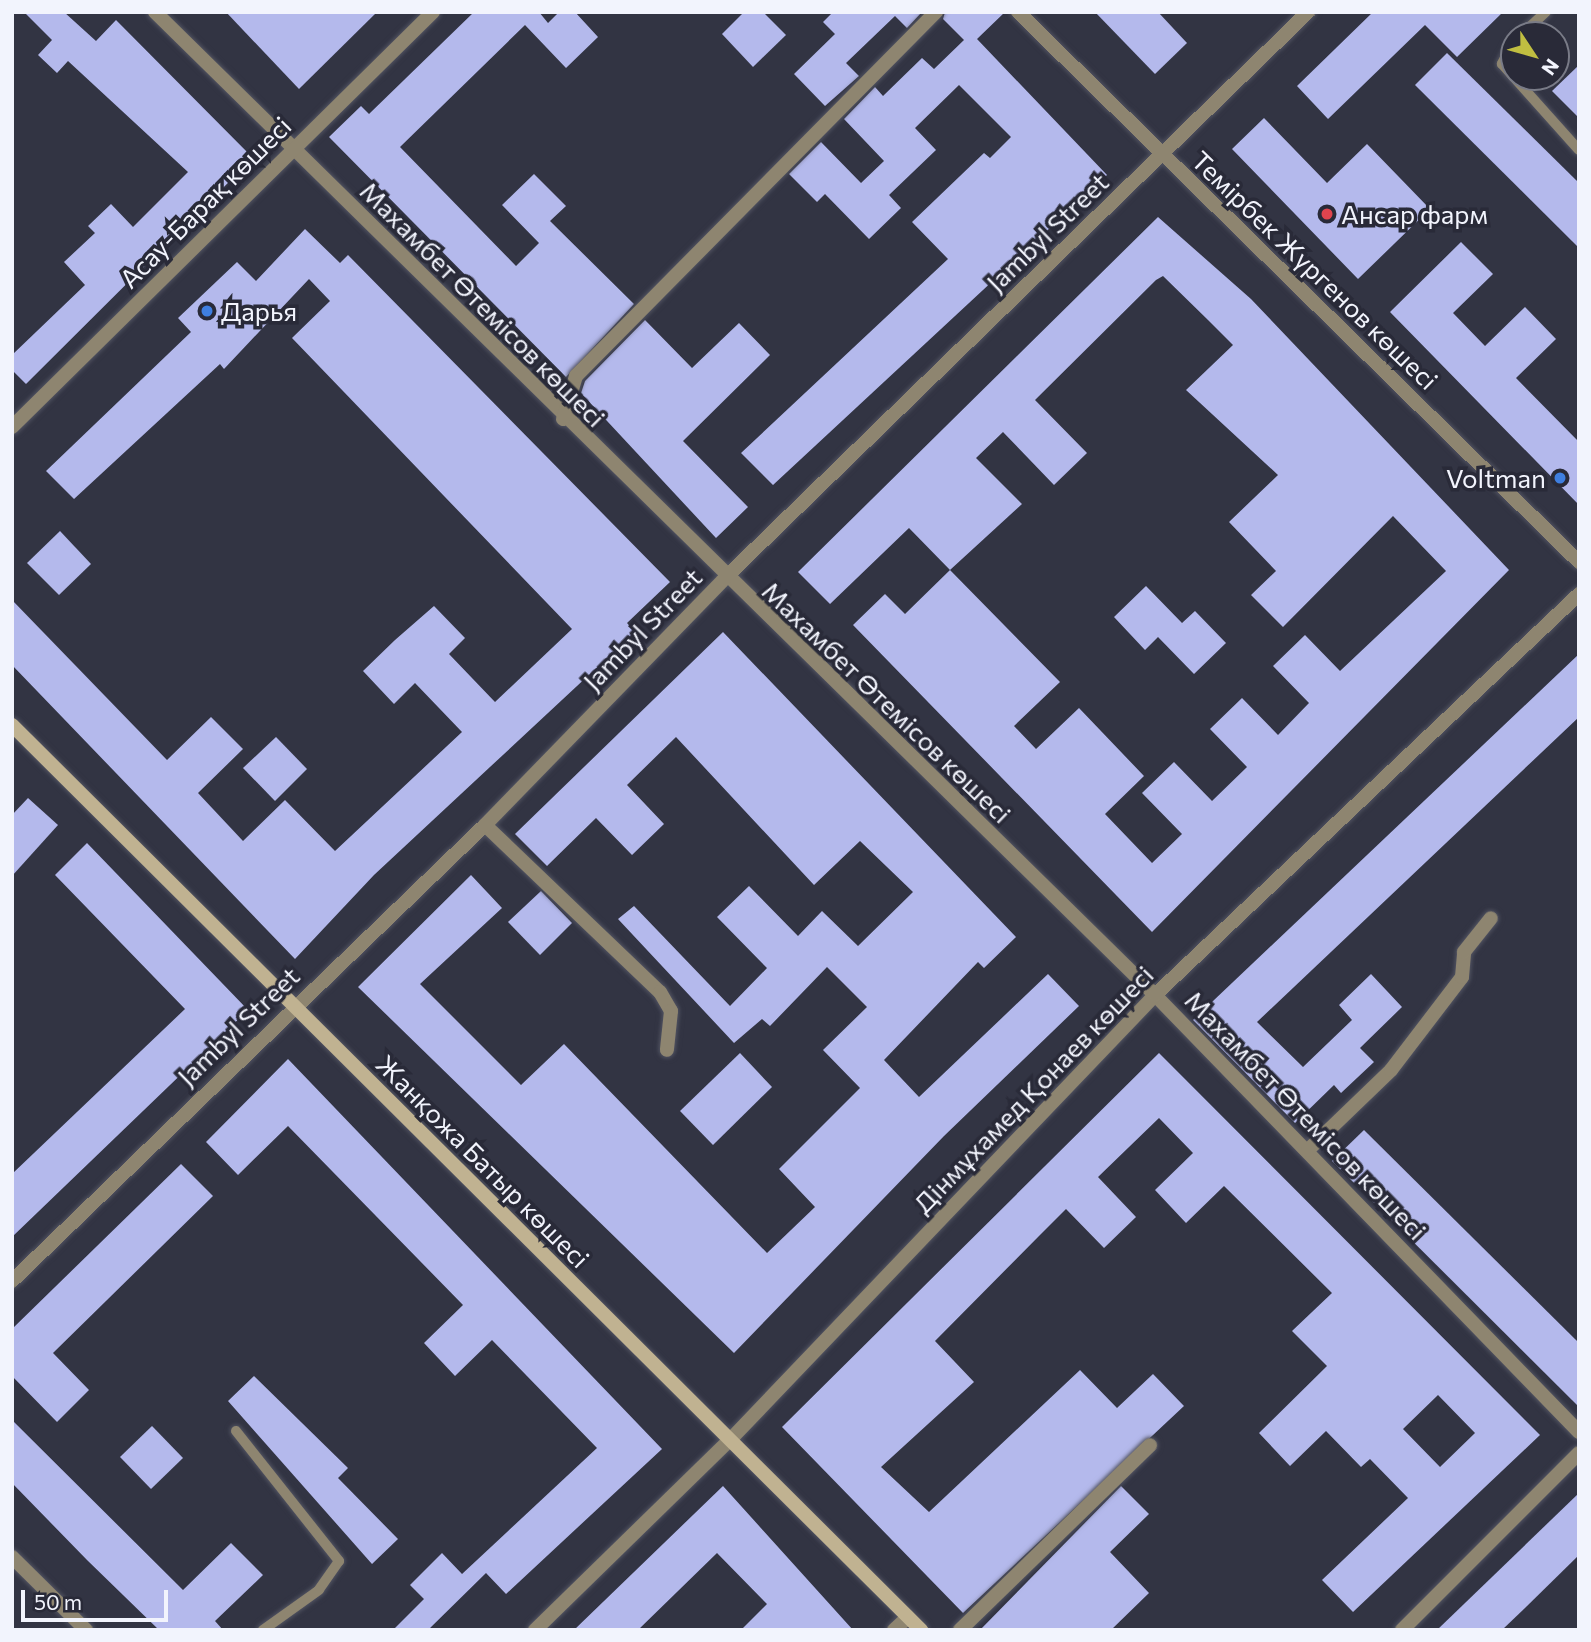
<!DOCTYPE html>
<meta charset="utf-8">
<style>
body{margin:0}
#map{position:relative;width:1591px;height:1642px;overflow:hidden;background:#323443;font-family:Commissioner,sans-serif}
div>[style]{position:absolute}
.building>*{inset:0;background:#b4b9ec}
.roads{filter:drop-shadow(0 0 2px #515361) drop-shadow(0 0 2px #515361)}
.service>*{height:10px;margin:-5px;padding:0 5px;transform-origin:5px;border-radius:5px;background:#8e8570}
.minor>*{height:14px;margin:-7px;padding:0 7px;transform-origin:7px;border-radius:7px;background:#8e8570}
.tertiary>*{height:14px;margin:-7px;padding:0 7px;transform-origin:7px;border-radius:7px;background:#8e8570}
.secondary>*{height:14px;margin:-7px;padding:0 7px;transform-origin:7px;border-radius:7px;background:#c0b291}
.dots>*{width:19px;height:19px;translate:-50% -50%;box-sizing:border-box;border:4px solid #292a38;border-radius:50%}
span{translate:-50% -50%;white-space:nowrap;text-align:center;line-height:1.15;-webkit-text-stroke:7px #292a38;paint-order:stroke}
.street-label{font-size:26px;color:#f2f4fd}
.poi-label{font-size:26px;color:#f2f4fd}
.left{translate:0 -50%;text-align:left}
.right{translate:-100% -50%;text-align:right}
.frame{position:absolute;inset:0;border:14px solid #f2f4fd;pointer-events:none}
.north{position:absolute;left:1500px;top:21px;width:70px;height:70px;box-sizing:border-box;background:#292a38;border:2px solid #797b87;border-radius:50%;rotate:126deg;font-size:19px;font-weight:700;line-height:28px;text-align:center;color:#f2f4fd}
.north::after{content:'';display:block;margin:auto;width:24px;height:32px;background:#c0be41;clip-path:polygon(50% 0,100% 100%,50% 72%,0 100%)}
.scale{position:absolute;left:21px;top:1590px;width:147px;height:32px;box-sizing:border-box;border:4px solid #f2f4fd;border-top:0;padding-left:9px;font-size:21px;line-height:24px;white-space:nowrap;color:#f2f4fd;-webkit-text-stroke:5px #292a38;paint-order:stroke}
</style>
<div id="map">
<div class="building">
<i style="clip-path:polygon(24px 12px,64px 12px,96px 41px,116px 20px,253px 158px,26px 384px,12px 370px,12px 355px,85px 285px,64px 262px,95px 233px,88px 226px,111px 204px,133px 227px,188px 172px,68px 61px,57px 73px,38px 55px,52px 40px)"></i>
<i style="clip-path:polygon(226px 12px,377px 12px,299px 89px)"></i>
<i style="clip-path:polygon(474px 12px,539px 12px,548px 23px,559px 12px,575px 12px,598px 37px,566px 68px,525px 25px,400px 147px,516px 266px,539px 243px,502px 205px,534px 174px,566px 206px,550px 221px,634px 304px,566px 377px,329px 137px,361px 106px,369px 114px)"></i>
<i style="clip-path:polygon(744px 12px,763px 12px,786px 35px,753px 67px,722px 34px)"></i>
<i style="clip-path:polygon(833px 12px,922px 12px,907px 28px,895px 16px,846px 63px,859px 76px,825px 106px,794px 74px,835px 34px,823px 22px)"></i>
<i style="clip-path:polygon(945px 12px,1005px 12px,977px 39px,1107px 175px,773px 485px,741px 453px,948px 259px,912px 222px,984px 153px,990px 158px,1011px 137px,959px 85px,915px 128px,936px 150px,889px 195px,901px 208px,869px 239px,825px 194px,817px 202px,789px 174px,821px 142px,861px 183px,884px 161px,844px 119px,875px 87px,883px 96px,922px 58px,934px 69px,964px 40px,943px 19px)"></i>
<i style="clip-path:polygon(1095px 12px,1158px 12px,1187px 43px,1155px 74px)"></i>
<i style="clip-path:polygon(1373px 12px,1503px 12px,1457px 57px,1425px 25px,1328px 119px,1297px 86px)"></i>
<i style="clip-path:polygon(1447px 53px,1579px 183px,1579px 248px,1415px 85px)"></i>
<i style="clip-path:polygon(1579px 65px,1579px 118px,1552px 91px)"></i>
<i style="clip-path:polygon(1264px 118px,1327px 183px,1367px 144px,1430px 209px,1358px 279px,1232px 149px)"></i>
<i style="clip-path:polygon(1158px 217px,1251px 299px,1509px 570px,1152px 932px,853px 625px,885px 594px,905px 614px,950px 570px,1060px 682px,1014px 726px,1036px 749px,1079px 708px,1144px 776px,1105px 814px,1152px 863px,1182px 834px,1142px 793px,1174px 762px,1212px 801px,1247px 767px,1210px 729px,1242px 698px,1278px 735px,1309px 703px,1273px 666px,1305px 635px,1340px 671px,1446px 571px,1393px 516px,1283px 627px,1251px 595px,1276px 571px,1229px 522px,1278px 475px,1186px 390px,1233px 345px,1208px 320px,1163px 276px,1156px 280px,1035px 400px,1087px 453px,1054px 485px,1003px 432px,976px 458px,1022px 504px,950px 570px,909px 528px,830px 604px,798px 572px)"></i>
<i style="clip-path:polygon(305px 229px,340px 263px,348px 255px,670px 582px,627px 623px,635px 632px,374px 875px,295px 959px,12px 665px,12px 600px,167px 760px,211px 717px,243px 749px,198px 793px,243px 841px,285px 800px,335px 851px,462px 732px,415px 683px,394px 704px,363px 671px,395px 640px,434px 606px,465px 638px,449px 654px,495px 702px,572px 629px,292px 338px,330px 301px,309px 279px,224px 369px,220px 364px,74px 499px,46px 471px,191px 332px,178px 318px,237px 262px,256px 281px)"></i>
<i style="clip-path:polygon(1461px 242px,1493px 274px,1453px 313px,1485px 346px,1525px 307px,1556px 339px,1516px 378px,1579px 442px,1579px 505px,1390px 312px)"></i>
<i style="clip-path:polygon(645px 320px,692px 368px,739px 323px,770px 355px,683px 441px,748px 507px,716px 538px,581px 393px,585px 381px)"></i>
<i style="clip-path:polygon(60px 531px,91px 564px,59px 595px,27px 563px)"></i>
<i style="clip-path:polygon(1146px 586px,1182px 623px,1195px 611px,1226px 643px,1194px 674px,1158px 637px,1145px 650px,1114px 617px)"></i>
<i style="clip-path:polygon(723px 632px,1016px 937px,984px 968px,978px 962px,884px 1060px,919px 1097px,1048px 974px,1079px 1006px,944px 1136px,734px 1353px,358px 987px,471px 875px,502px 908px,420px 984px,521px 1085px,564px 1044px,767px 1253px,815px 1207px,779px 1169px,860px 1088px,823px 1050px,867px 1007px,827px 967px,770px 1026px,762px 1019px,734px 1043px,618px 919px,634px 906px,730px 1006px,767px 968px,717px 917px,749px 886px,798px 936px,822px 911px,858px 946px,913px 892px,860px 841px,814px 885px,676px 737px,627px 785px,664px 824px,632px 855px,596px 818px,547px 866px,515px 834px)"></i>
<i style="clip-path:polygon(1579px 654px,1579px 717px,1257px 1022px,1303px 1067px,1352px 1020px,1339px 1005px,1371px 974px,1402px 1007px,1360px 1048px,1374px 1062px,1341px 1093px,1334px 1085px,1295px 1123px,1193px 1020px)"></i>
<i style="clip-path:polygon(276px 737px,307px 769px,275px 801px,243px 768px)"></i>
<i style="clip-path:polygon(28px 798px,58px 825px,12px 876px,12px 815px)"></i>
<i style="clip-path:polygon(87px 843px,248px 1010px,12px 1237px,12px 1174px,185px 1009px,55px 875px)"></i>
<i style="clip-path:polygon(541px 891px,572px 923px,540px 955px,508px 922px)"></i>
<i style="clip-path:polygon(740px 1053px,772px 1087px,713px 1145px,680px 1111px)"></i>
<i style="clip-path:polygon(evenodd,1159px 1053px,1540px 1435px,1353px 1612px,1322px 1580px,1408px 1498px,1370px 1459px,1361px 1467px,1326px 1431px,1290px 1466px,1259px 1433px,1327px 1366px,1292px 1331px,1332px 1293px,1224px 1186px,1186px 1223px,1155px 1190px,1193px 1153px,1159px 1118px,1098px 1177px,1136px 1217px,1104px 1248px,1066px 1209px,1039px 1236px,935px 1341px,974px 1382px,881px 1467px,929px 1512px,1080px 1370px,1117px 1408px,1153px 1374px,1184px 1406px,963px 1613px,782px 1427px,1159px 1053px,1438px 1395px,1475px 1433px,1440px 1467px,1403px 1429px,1438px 1395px)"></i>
<i style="clip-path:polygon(288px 1059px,662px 1449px,506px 1594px,486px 1573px,428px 1630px,393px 1630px,424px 1599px,410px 1585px,442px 1553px,462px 1574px,597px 1448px,492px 1340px,455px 1376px,424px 1343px,463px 1305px,288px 1126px,238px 1175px,206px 1142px)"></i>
<i style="clip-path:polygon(1364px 1130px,1579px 1343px,1579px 1407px,1332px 1161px)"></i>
<i style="clip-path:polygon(181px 1164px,213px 1196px,53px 1353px,89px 1390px,57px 1422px,12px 1376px,12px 1329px)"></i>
<i style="clip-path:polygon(254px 1376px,348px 1468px,338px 1478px,398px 1539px,372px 1564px,228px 1401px)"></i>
<i style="clip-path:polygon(12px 1420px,183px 1590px,231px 1543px,263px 1575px,215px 1621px,223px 1630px,159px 1630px,87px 1560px,12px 1483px)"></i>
<i style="clip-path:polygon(152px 1426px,183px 1458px,151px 1489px,120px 1457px)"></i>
<i style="clip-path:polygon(723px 1486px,853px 1630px,741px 1630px,767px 1604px,717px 1553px,638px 1630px,574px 1630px)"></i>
<i style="clip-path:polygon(1121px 1486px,1149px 1514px,1110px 1552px,1149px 1593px,1111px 1630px,980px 1630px)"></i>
<i style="clip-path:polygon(1579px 1493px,1579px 1555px,1525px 1608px,1502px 1630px,1437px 1630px)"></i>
</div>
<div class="roads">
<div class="service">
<i style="left:1521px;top:35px;width:34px;rotate:-43deg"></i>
<i style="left:1514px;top:41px;width:26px;rotate:118deg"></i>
<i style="left:1502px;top:64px;width:115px;rotate:48.2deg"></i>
<i style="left:236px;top:1431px;width:166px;rotate:51.6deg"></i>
<i style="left:339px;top:1561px;width:35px;rotate:125deg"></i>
<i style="left:319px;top:1590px;width:69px;rotate:144.5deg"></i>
</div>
<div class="minor">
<i style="left:155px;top:12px;width:1402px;rotate:44.51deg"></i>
<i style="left:1155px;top:995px;width:609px;rotate:45.87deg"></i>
<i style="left:1018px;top:12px;width:786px;rotate:44.43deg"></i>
<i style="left:563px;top:419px;width:45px;rotate:-73.2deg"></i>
<i style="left:576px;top:376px;width:512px;rotate:-45.32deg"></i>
<i style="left:485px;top:825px;width:242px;rotate:43.7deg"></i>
<i style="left:660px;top:992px;width:22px;rotate:60deg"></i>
<i style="left:671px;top:1011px;width:39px;rotate:96deg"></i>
<i style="left:1308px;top:1150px;width:115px;rotate:-43.9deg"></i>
<i style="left:1391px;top:1070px;width:117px;rotate:-52.6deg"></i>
<i style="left:1462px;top:977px;width:25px;rotate:-85deg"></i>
<i style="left:1464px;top:952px;width:43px;rotate:-51.5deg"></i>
<i style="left:12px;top:1281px;width:657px;rotate:-43.95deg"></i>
<i style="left:485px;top:825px;width:343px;rotate:-45.8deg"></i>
<i style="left:724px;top:579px;width:814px;rotate:-44.15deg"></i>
<i style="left:894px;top:1630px;width:19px;rotate:-43deg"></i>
<i style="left:960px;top:1630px;width:265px;rotate:-44.2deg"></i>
<i style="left:1402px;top:1630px;width:250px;rotate:-45deg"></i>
</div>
<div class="tertiary">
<i style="left:12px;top:427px;width:591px;rotate:-44.59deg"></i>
<i style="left:12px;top:1557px;width:104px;rotate:44.6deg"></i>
<i style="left:535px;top:1630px;width:271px;rotate:-44.3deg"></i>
<i style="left:729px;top:1441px;width:617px;rotate:-46.31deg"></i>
<i style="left:1155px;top:995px;width:584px;rotate:-43.4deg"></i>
</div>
<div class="secondary">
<i style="left:12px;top:725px;width:1283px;rotate:44.87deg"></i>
</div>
</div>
<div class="dots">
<i style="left:1327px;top:214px;background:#e0444e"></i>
<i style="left:207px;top:311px;background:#3f7fe0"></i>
<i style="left:1560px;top:478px;background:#3f7fe0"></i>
</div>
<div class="street-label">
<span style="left:205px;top:202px;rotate:-45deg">Асау-Барақ көшесі</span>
<span style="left:1047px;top:232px;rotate:-44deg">Jambyl Street</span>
<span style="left:1315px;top:270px;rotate:44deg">Темірбек Жүргенов көшесі</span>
<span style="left:483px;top:304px;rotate:45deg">Махамбет Өтемісов көшесі</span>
<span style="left:642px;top:629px;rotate:-46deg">Jambyl Street</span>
<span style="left:887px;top:702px;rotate:44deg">Махамбет Өтемісов көшесі</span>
<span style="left:238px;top:1026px;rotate:-44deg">Jambyl Street</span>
<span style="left:1033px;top:1089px;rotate:-46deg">Дінмұхамед Қонаев көшесі</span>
<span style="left:1306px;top:1115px;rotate:46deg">Махамбет Өтемісов көшесі</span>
<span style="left:483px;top:1161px;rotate:45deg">Жанқожа Батыр көшесі</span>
</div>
<div class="poi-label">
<span class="left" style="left:1341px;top:214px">Ансар фарм</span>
<span class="left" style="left:221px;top:311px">Дарья</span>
<span class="right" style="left:1546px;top:478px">Voltman</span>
</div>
<div class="frame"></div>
<div class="north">N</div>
<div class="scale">50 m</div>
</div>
